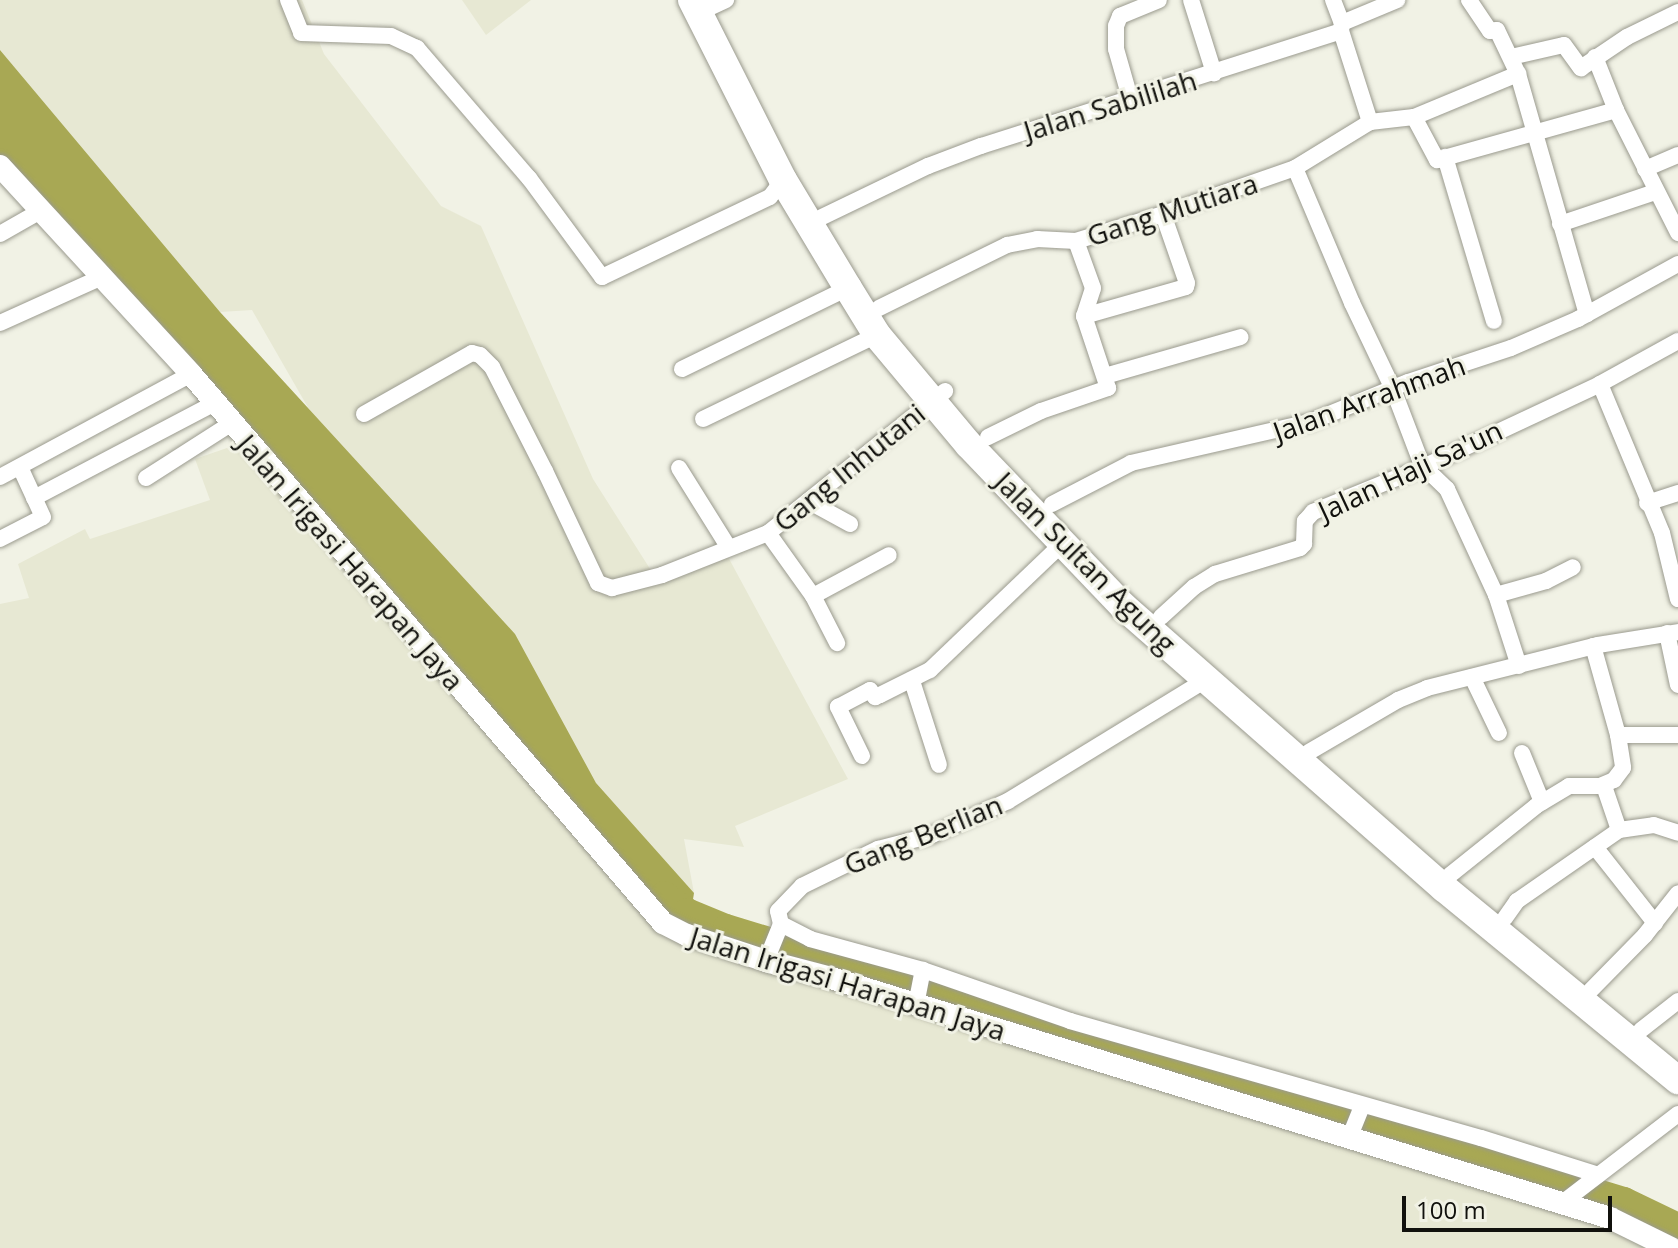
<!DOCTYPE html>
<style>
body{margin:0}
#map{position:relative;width:1678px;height:1248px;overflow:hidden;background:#f1f2e5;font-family:"Open Sans",sans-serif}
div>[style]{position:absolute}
.built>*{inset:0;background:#e7e8d3}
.water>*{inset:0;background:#a8a854}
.river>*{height:26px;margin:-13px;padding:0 13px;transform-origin:13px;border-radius:13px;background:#a8a854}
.roads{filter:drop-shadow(0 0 2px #9a9a8e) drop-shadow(0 0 2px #9a9a8e)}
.street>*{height:16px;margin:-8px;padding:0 8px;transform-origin:8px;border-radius:8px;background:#fff}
.secondary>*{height:22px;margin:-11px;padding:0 11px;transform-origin:11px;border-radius:11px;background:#fff}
.highway>*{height:28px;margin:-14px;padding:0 14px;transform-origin:14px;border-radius:14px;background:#fff}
span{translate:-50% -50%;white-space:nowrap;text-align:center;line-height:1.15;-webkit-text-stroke:6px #f1f2e5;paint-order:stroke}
.street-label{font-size:28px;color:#11110d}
.scale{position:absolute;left:1402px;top:1196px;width:210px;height:36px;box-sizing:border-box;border:4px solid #11110d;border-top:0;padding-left:10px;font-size:24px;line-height:28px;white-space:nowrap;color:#11110d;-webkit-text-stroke:6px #f1f2e5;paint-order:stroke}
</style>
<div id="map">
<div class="built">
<i style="clip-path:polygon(0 0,302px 0,324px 54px,441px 206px,481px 226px,593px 479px,659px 583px,727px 555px,848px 779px,735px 826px,744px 847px,684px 839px,694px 893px,688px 935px,1670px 1248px,0 1248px,0 604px,29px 598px,18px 564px,85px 529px,90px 539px,210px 500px,195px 459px,314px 418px,252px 310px,220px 312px,0 50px)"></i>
<i style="clip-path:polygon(462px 0,531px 0,486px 35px)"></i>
</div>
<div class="water">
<i style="clip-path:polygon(0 50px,220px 312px,515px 634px,596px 783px,694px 893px,687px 935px,0 166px)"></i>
</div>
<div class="river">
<i style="left:664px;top:894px;width:29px;rotate:36deg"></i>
<i style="left:687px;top:911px;width:42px;rotate:22.3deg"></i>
<i style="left:726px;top:927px;width:939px;rotate:16.91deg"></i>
<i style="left:1624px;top:1200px;width:60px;rotate:25.7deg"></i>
</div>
<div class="roads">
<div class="street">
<i style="left:288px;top:0;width:35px;rotate:68deg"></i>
<i style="left:301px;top:33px;width:90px;rotate:1.9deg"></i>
<i style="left:391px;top:36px;width:29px;rotate:25deg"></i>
<i style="left:417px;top:48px;width:172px;rotate:49.3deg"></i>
<i style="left:529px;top:178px;width:123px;rotate:53.6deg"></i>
<i style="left:602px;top:277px;width:186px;rotate:-25.5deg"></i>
<i style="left:770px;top:197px;width:21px;rotate:-53deg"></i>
<i style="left:1191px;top:0;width:77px;rotate:72.5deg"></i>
<i style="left:1333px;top:0;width:25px;rotate:69deg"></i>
<i style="left:1469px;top:0;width:37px;rotate:56deg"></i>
<i style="left:1490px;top:31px;width:7px;rotate:-8deg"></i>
<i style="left:1497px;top:30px;width:49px;rotate:64.5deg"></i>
<i style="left:1518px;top:74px;width:250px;rotate:74deg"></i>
<i style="left:698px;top:13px;width:31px;rotate:-25deg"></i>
<i style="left:1341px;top:31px;width:96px;rotate:72.3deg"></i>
<i style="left:1511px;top:57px;width:54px;rotate:-12.8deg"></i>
<i style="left:1564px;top:45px;width:29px;rotate:54deg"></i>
<i style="left:1581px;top:68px;width:55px;rotate:-34deg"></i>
<i style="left:1627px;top:37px;width:57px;rotate:-26.1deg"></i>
<i style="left:1595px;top:57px;width:57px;rotate:68.4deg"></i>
<i style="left:1616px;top:110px;width:138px;rotate:63.2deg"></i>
<i style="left:1130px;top:98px;width:51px;rotate:-105.9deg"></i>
<i style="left:1116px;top:49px;width:23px;rotate:-90deg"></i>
<i style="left:1116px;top:26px;width:11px;rotate:-68deg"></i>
<i style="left:1120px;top:16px;width:42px;rotate:-22.3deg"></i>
<i style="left:1414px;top:117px;width:49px;rotate:61.9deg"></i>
<i style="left:1437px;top:160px;width:186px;rotate:-15.6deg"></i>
<i style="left:1445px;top:157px;width:171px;rotate:73.4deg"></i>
<i style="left:1295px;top:168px;width:147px;rotate:67.1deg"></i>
<i style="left:1352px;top:303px;width:95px;rotate:64.5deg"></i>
<i style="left:1393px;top:389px;width:81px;rotate:69.1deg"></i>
<i style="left:1422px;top:465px;width:35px;rotate:44deg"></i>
<i style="left:1447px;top:489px;width:117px;rotate:65.2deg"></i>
<i style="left:1645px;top:169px;width:36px;rotate:-23deg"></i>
<i style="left:822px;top:217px;width:118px;rotate:-25.7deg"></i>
<i style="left:928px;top:166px;width:57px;rotate:-20.7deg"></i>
<i style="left:981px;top:146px;width:378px;rotate:-17.7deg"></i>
<i style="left:1341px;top:31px;width:8px;rotate:-83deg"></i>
<i style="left:1342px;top:23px;width:60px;rotate:-22.7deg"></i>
<i style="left:1560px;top:224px;width:100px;rotate:-18.6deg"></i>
<i style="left:0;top:234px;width:48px;rotate:-29.7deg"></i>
<i style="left:879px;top:308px;width:143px;rotate:-26.2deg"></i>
<i style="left:1007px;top:245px;width:31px;rotate:-11deg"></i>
<i style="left:1037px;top:239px;width:39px;rotate:3deg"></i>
<i style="left:1076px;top:241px;width:91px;rotate:-17.2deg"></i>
<i style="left:1163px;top:214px;width:140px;rotate:-19.2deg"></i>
<i style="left:1295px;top:168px;width:88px;rotate:-31.5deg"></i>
<i style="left:1370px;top:122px;width:44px;rotate:-6.5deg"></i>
<i style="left:1414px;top:117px;width:113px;rotate:-22.5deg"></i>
<i style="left:1084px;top:316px;width:106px;rotate:-15.9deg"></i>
<i style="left:1186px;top:287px;width:4px;rotate:-76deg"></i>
<i style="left:1187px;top:283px;width:73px;rotate:-109.2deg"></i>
<i style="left:0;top:323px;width:114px;rotate:-24.3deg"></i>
<i style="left:682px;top:369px;width:185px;rotate:-26deg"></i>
<i style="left:1105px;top:376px;width:141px;rotate:-16deg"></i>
<i style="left:1600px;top:384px;width:161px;rotate:67.4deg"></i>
<i style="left:1662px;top:533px;width:68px;rotate:76.4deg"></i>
<i style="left:364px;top:414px;width:124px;rotate:-29.5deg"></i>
<i style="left:472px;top:353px;width:8px;rotate:14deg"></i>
<i style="left:480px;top:355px;width:17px;rotate:45deg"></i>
<i style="left:492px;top:367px;width:117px;rotate:63deg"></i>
<i style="left:545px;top:471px;width:124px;rotate:64.7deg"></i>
<i style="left:598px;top:583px;width:15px;rotate:20deg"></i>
<i style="left:612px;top:588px;width:52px;rotate:-14.6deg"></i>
<i style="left:662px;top:575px;width:114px;rotate:-21.6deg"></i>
<i style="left:768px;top:533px;width:227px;rotate:-38.7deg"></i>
<i style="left:703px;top:419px;width:193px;rotate:-25.8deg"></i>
<i style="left:988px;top:437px;width:59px;rotate:-26.1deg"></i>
<i style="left:1041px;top:411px;width:71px;rotate:-18.9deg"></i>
<i style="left:1108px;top:388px;width:76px;rotate:-108.4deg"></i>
<i style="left:1084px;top:316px;width:29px;rotate:-72deg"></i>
<i style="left:1093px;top:288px;width:50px;rotate:-109.9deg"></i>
<i style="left:679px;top:468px;width:94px;rotate:58deg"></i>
<i style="left:0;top:477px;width:217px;rotate:-28.3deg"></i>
<i style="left:146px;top:478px;width:102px;rotate:-32.6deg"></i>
<i style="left:34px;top:498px;width:204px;rotate:-27.7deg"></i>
<i style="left:808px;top:501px;width:48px;rotate:28.7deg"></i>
<i style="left:1647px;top:503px;width:33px;rotate:-18deg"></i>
<i style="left:1052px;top:504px;width:89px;rotate:-27.4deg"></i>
<i style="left:1131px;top:463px;width:184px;rotate:-12.9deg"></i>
<i style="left:1310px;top:422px;width:106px;rotate:-22.2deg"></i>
<i style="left:1408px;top:382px;width:108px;rotate:-18.3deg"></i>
<i style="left:1511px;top:348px;width:73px;rotate:-23.4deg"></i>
<i style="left:1578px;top:319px;width:114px;rotate:-28.8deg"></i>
<i style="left:768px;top:533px;width:77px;rotate:54.5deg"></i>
<i style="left:813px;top:596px;width:53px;rotate:62.9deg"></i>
<i style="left:0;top:539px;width:48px;rotate:-27.1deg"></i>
<i style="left:43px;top:517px;width:55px;rotate:-114.7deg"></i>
<i style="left:813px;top:596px;width:86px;rotate:-28.3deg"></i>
<i style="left:1161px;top:617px;width:45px;rotate:-42.3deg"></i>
<i style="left:1194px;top:587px;width:25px;rotate:-32deg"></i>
<i style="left:1215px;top:574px;width:89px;rotate:-17deg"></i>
<i style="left:1300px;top:548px;width:6px;rotate:-45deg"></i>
<i style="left:1304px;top:544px;width:23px;rotate:-88deg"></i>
<i style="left:1305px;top:521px;width:12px;rotate:-48deg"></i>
<i style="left:1313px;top:512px;width:119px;rotate:-22.2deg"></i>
<i style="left:1423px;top:467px;width:195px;rotate:-25.1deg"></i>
<i style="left:1600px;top:384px;width:89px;rotate:-28.9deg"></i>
<i style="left:1667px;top:633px;width:53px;rotate:78.1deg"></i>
<i style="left:1593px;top:646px;width:92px;rotate:74.3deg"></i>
<i style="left:1618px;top:735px;width:33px;rotate:81deg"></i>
<i style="left:1623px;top:768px;width:15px;rotate:127deg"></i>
<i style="left:1614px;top:780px;width:13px;rotate:157deg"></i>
<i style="left:1519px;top:666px;width:75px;rotate:-107.9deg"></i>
<i style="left:1496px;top:595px;width:52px;rotate:-15.6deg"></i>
<i style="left:1546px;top:581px;width:30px;rotate:-27deg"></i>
<i style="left:1472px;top:677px;width:62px;rotate:64.3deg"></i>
<i style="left:912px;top:681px;width:88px;rotate:72.2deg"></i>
<i style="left:1618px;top:735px;width:60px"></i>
<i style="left:1309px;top:752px;width:103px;rotate:-30.3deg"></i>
<i style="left:1398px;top:700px;width:31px;rotate:-22deg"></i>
<i style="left:1427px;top:688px;width:176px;rotate:-14.1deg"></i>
<i style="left:1598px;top:645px;width:81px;rotate:-9.2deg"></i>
<i style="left:1522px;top:753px;width:53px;rotate:67.8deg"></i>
<i style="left:862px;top:756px;width:55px;rotate:-116.1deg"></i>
<i style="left:838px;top:707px;width:36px;rotate:-28deg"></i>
<i style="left:870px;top:690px;width:9px;rotate:54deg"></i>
<i style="left:875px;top:697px;width:5px;rotate:-22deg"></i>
<i style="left:880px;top:695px;width:56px;rotate:-26.6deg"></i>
<i style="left:930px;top:670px;width:182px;rotate:-43.7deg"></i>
<i style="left:1595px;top:847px;width:97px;rotate:51.7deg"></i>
<i style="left:1450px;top:875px;width:110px;rotate:-38.7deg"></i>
<i style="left:1536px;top:806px;width:39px;rotate:-31deg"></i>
<i style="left:1569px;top:786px;width:35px"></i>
<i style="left:1604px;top:786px;width:46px;rotate:71.2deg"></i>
<i style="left:1505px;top:918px;width:21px;rotate:-55deg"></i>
<i style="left:1517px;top:901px;width:124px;rotate:-34.8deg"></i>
<i style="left:1619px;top:830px;width:35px;rotate:-8deg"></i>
<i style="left:1654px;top:825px;width:25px;rotate:18deg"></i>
<i style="left:781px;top:924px;width:33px;rotate:27deg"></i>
<i style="left:810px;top:939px;width:117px;rotate:15.3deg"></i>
<i style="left:923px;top:970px;width:156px;rotate:19.1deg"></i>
<i style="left:1070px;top:1021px;width:427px;rotate:15.9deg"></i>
<i style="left:1481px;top:1138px;width:123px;rotate:17.5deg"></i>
<i style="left:781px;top:924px;width:13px;rotate:-103deg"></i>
<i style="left:778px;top:911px;width:35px;rotate:-46deg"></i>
<i style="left:802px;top:886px;width:85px;rotate:-26deg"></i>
<i style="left:878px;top:849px;width:56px;rotate:-14.5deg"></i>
<i style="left:932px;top:835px;width:83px;rotate:-24.1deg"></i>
<i style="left:1008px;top:801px;width:233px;rotate:-31.5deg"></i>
<i style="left:766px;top:961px;width:40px;rotate:-68deg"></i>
<i style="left:1591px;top:990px;width:77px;rotate:-45.5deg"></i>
<i style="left:1645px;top:935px;width:53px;rotate:-51.8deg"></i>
<i style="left:916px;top:1005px;width:36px;rotate:-79deg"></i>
<i style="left:1641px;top:1030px;width:47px;rotate:-38.1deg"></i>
<i style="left:1350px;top:1136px;width:32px;rotate:-68deg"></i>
<i style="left:1562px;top:1203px;width:146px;rotate:-37.5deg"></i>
</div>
<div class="secondary">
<i style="left:0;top:166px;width:282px;rotate:47.4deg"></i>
<i style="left:191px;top:374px;width:724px;rotate:49.31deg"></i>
<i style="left:663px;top:923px;width:27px;rotate:27deg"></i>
<i style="left:687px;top:935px;width:83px;rotate:18.2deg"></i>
<i style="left:766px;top:961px;width:67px;rotate:14.7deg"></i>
<i style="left:831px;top:978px;width:815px;rotate:17.12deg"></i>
<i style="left:1610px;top:1218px;width:68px;rotate:26.2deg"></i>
</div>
<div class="highway">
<i style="left:692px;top:0;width:202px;rotate:63.2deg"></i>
<i style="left:783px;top:180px;width:126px;rotate:59deg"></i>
<i style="left:848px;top:288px;width:55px;rotate:58.3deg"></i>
<i style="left:877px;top:335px;width:143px;rotate:50.1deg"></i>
<i style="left:969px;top:445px;width:224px;rotate:46.3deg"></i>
<i style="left:1124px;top:607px;width:426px;rotate:41.3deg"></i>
<i style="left:1444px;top:888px;width:303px;rotate:39.4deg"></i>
</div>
</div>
<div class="street-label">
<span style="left:1110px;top:105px;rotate:-17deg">Jalan Sabililah</span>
<span style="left:1172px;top:209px;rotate:-18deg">Gang Mutiara</span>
<span style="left:1369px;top:398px;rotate:-20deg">Jalan Arrahmah</span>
<span style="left:849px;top:467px;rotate:-39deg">Gang Inhutani</span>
<span style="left:1410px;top:470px;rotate:-25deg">Jalan Haji Sa'un</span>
<span style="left:351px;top:562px;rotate:49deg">Jalan Irigasi Harapan Jaya</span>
<span style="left:1086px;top:562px;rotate:45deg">Jalan Sultan Agung</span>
<span style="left:923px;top:834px;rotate:-22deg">Gang Berlian</span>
<span style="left:848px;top:983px;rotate:17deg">Jalan Irigasi Harapan Jaya</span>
</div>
<div class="scale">100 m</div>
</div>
